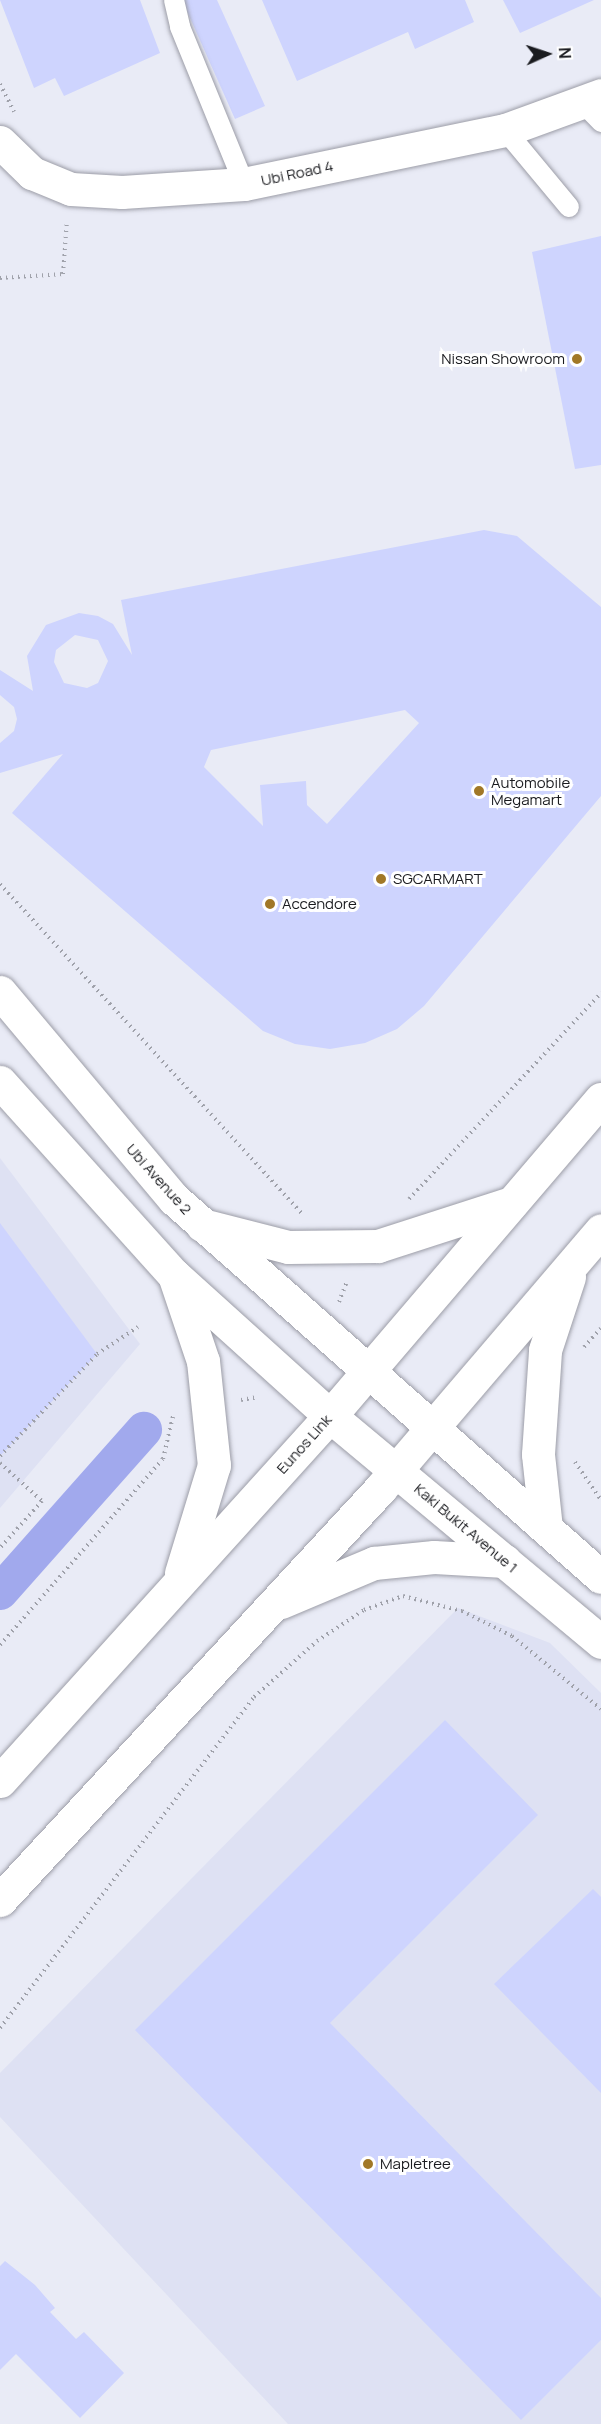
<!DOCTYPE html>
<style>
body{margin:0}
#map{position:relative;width:601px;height:2424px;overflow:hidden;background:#e9ebf6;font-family:Manrope,sans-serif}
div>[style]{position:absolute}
.built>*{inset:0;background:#dee1f3}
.canal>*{height:36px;margin:-18px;padding:0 18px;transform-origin:18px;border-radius:18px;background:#a1a9ed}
.building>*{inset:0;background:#ced4fe}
.path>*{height:4px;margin-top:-2px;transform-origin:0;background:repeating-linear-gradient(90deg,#9fa1aa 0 1.5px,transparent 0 6px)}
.roads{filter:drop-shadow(0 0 2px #9c9da7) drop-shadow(0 0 2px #9c9da7)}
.lane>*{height:20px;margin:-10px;padding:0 10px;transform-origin:10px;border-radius:10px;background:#fff}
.street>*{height:33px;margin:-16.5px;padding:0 16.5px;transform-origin:16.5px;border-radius:16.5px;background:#fff}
.secondary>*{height:33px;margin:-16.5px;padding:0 16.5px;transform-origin:16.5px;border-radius:16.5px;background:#fff}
.highway>*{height:33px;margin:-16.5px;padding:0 16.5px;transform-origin:16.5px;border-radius:16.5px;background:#fff}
.dots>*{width:16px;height:16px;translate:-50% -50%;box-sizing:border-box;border:3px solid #fff;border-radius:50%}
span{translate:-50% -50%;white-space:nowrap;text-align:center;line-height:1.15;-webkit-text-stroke:6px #fff;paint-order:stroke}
.street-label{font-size:15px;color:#1a1b1f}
.poi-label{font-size:15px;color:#1a1b1f}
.right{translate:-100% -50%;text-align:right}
.left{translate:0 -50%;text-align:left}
.north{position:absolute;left:517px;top:24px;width:60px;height:60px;-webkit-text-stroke:4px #fff;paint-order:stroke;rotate:87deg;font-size:16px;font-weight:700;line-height:24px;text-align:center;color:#1a1b1f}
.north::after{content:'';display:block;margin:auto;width:21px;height:27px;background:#1a1b1f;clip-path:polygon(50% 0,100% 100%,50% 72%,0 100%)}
</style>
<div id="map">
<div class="built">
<i style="clip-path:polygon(0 1158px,140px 1344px,0 1508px)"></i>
<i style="clip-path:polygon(458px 1608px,550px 1643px,601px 1693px,601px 2424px,288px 2424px,0 2117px,0 2073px)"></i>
</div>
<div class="canal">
<i style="left:0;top:1592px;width:217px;rotate:-48.4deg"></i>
</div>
<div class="building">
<i style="clip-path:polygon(0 0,140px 0,160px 53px,64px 96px,55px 78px,34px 88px)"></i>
<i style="clip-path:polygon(182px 0,217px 0,265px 106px,235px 119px)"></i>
<i style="clip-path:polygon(262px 0,465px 0,474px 22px,415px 49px,408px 32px,297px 81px)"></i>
<i style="clip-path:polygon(503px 0,594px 0,520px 33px)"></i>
<i style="clip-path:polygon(601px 236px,601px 465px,575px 469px,532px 252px)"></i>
<i style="clip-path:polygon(evenodd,484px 530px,517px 536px,601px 607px,601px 796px,424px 1006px,397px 1029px,365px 1043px,330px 1049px,295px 1044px,263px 1031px,12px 813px,63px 754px,0 773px,0 743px,14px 731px,17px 719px,14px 707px,0 695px,0 670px,33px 691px,27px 656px,46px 625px,79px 613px,98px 616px,113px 624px,132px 655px,121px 600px,484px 530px,75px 635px,98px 640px,108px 661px,98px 683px,87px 688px,64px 683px,54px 662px,56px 650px,75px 635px,484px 530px,405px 710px,419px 723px,327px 824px,307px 805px,306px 781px,260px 785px,263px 826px,204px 767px,211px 750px,405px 710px)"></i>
<i style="clip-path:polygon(0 1223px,97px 1354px,0 1456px)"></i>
<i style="clip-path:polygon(445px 1720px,538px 1815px,330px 2023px,601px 2298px,601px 2340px,521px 2420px,135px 2030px)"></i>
<i style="clip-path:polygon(593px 1889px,601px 1897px,601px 2093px,494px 1984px)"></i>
<i style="clip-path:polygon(5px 2261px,35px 2285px,55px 2308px,50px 2312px,76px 2339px,84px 2332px,124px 2373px,80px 2418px,16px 2354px,0 2370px,0 2266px)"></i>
</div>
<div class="path">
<i style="left:0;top:84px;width:31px;rotate:63deg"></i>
<i style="left:0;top:278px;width:63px;rotate:-3.6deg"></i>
<i style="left:63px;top:274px;width:53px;rotate:-85.7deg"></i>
<i style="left:0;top:884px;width:447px;rotate:47.5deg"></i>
<i style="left:409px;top:1199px;width:282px;rotate:-47deg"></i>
<i style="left:339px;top:1302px;width:22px;rotate:-69deg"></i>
<i style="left:584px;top:1347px;width:25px;rotate:-48deg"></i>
<i style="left:241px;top:1400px;width:17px;rotate:-10deg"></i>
<i style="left:0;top:1456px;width:141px;rotate:-46.4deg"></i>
<i style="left:97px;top:1354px;width:49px;rotate:-33.4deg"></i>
<i style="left:575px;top:1462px;width:46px;rotate:55.6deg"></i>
<i style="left:0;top:1463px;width:57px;rotate:42.1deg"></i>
<i style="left:42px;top:1501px;width:63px;rotate:131.8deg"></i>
<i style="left:0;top:1645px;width:247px;rotate:-48.8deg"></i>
<i style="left:163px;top:1459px;width:44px;rotate:-76.9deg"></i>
<i style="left:0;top:2028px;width:417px;rotate:-52.5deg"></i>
<i style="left:254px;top:1697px;width:84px;rotate:-41.6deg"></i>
<i style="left:317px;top:1641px;width:56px;rotate:-33.4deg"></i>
<i style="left:364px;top:1610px;width:41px;rotate:-19.7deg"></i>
<i style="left:403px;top:1596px;width:61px;rotate:14.3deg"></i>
<i style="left:462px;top:1611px;width:56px;rotate:26.6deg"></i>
<i style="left:512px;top:1636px;width:115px;rotate:39.4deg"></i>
</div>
<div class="roads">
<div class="lane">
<i style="left:174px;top:0;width:28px;rotate:77deg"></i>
<i style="left:180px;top:27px;width:170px;rotate:67.8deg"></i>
<i style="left:582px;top:102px;width:28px;rotate:46deg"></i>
<i style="left:505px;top:130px;width:100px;rotate:50.3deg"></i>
</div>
<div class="street">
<i style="left:0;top:142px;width:45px;rotate:44.1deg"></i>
<i style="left:32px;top:173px;width:42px;rotate:22.3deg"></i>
<i style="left:71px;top:189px;width:51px;rotate:3.4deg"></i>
<i style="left:122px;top:192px;width:122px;rotate:-3.8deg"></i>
<i style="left:244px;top:184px;width:267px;rotate:-11.7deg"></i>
<i style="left:505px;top:130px;width:102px;rotate:-20deg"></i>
</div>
<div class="secondary">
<i style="left:0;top:992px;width:270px;rotate:50deg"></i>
<i style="left:174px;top:1199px;width:570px;rotate:41.52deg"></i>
<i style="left:0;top:1082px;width:260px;rotate:48deg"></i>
<i style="left:174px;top:1275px;width:210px;rotate:42.1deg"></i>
<i style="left:330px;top:1416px;width:353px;rotate:39.8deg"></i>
</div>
<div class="highway">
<i style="left:202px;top:1225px;width:89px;rotate:14.3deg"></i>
<i style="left:288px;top:1247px;width:90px;rotate:-0.6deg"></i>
<i style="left:378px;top:1246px;width:140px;rotate:-17.9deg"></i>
<i style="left:174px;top:1275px;width:91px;rotate:71.4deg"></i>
<i style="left:203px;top:1361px;width:105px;rotate:84deg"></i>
<i style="left:214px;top:1465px;width:113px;rotate:107deg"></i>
<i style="left:546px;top:1528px;width:74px;rotate:-96.2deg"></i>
<i style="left:538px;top:1454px;width:104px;rotate:-86.1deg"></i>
<i style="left:545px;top:1350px;width:77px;rotate:-71.8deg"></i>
<i style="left:281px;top:1602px;width:101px;rotate:-22.8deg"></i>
<i style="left:374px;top:1563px;width:60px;rotate:-5.7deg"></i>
<i style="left:434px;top:1557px;width:71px;rotate:3.2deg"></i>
<i style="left:0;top:1781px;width:492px;rotate:-47.9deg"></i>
<i style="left:330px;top:1416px;width:417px;rotate:-49.5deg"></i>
<i style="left:0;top:1900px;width:560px;rotate:-47.24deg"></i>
<i style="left:380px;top:1489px;width:340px;rotate:-49.5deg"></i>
</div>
</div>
<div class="dots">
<i style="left:577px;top:359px;background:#a17827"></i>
<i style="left:479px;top:791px;background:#a17827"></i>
<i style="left:381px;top:879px;background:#a17827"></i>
<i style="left:270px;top:904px;background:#a17827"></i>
<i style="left:368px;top:2164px;background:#a17827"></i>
</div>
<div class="street-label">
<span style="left:297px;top:173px;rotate:-12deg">Ubi Road 4</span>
<span style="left:159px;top:1179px;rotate:48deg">Ubi Avenue 2</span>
<span style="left:304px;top:1444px;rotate:-48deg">Eunos Link</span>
<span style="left:466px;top:1528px;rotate:40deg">Kaki Bukit Avenue 1</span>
</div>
<div class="poi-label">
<span class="right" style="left:565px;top:359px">Nissan Showroom</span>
<span class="left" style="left:491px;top:791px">Automobile<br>Megamart</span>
<span class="left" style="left:393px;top:879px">SGCARMART</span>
<span class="left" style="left:282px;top:904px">Accendore</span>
<span class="left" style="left:380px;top:2164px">Mapletree</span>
</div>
<div class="north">N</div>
</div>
